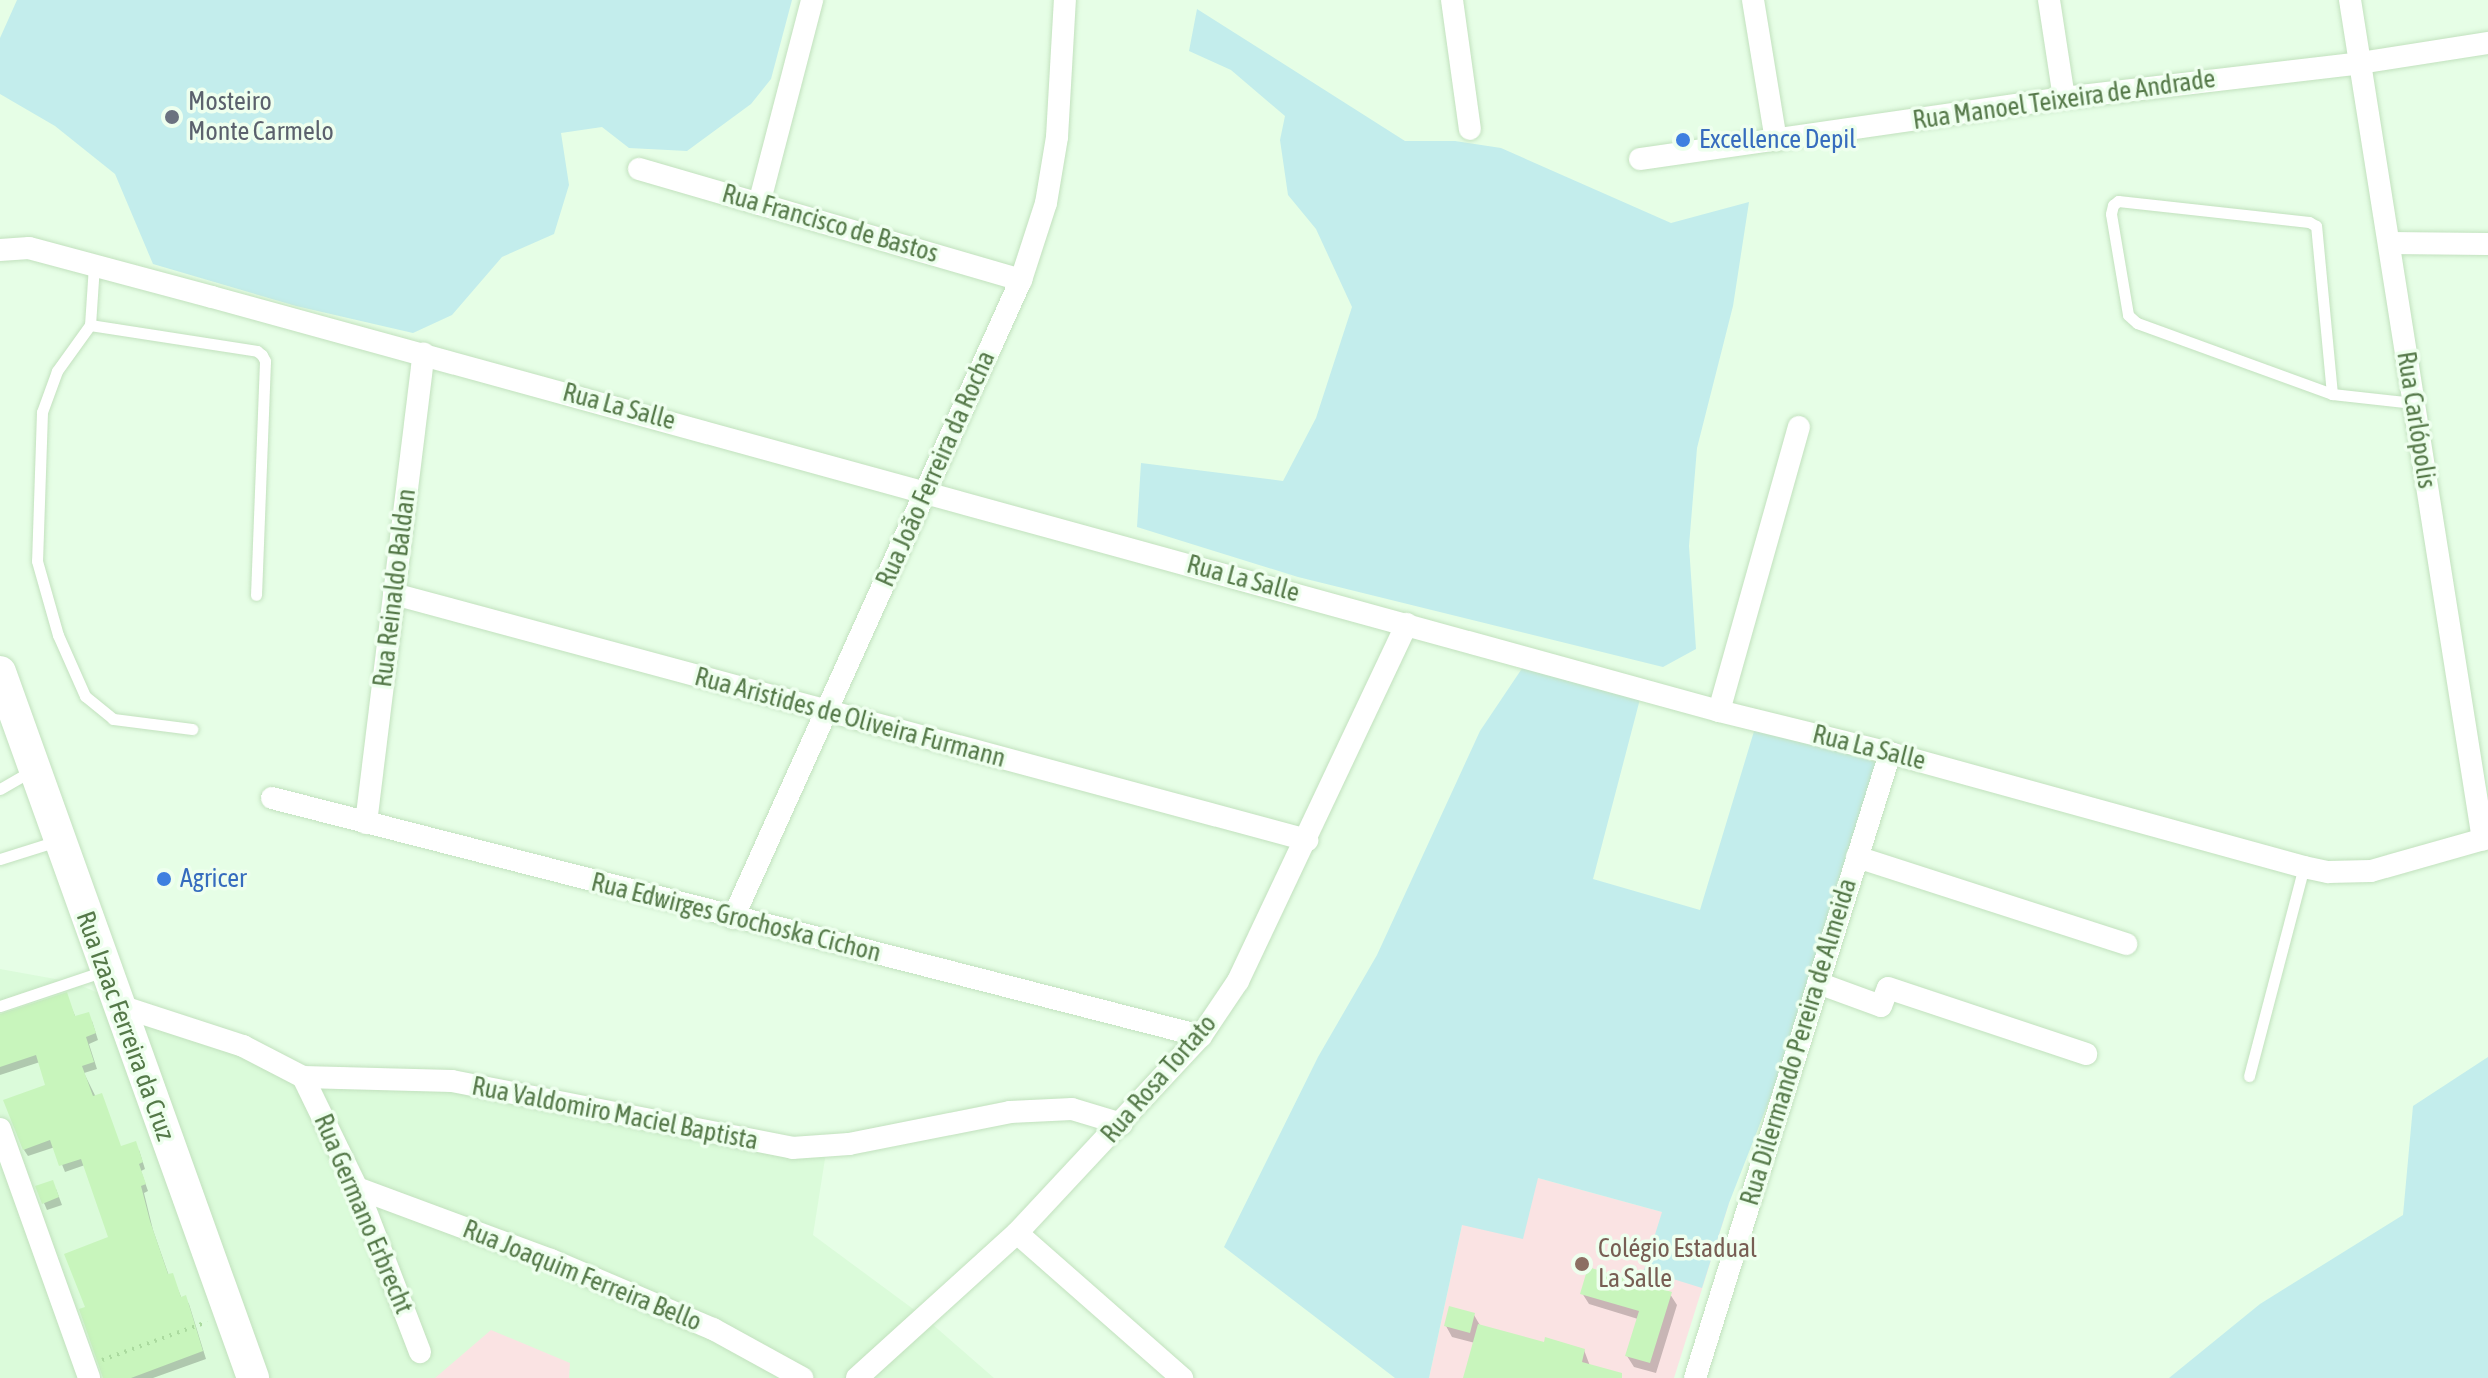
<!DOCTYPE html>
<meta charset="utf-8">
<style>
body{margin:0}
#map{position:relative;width:2488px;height:1378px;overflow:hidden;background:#e6fee6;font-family:"Asap Condensed",sans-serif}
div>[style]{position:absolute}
.residential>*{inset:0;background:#dbfbda}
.education>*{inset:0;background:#fae3e3}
.green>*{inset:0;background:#c3edec}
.shadow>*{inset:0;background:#0003}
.building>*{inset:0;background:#c8f5bc}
.path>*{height:4px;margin-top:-2px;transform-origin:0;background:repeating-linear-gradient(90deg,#abda9f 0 2px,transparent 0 8px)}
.roads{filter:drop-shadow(0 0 2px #c2e1be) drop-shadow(0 0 2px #c2e1be)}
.lane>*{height:11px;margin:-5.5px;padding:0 5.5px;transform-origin:5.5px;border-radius:5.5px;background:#fff}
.street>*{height:22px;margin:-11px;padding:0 11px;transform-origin:11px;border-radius:11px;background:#fff}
.secondary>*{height:32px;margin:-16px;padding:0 16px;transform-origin:16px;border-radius:16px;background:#fff}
.dots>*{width:22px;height:22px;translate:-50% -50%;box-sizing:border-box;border:4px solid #efe;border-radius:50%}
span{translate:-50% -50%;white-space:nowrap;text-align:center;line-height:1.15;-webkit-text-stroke:7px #efe;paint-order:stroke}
.street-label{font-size:26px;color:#557949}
.worship-label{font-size:26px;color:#5b616d}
.left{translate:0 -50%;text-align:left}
.shop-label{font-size:26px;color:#366cbe}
.education-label{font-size:26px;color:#785e54}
</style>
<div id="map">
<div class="residential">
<i style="clip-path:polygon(0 969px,72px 982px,303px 1077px,452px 1081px,827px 1146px,813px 1235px,924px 1317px,994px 1378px,0 1378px)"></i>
</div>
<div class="education">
<i style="clip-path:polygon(1538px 1178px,1662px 1212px,1729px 1203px,1674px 1378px,1429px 1378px,1462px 1225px)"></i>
<i style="clip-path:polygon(491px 1330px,570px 1363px,569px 1378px,435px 1378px)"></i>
</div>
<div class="green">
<i style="clip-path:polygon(17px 0,792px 0,771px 79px,751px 104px,687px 151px,629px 148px,602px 127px,561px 133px,569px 185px,554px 234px,502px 257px,452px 315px,413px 333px,296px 306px,153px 264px,115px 174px,55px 126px,0 94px,0 38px)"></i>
<i style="clip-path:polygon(1197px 9px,1405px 141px,1455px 141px,1501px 148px,1671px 223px,1749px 202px,1733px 306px,1697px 448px,1689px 546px,1696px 649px,1663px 667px,1298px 577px,1137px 527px,1141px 463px,1283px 481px,1316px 418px,1352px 307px,1316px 229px,1288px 195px,1280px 140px,1285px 116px,1231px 70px,1189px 51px)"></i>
<i style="clip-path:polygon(1523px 667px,1640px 699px,1593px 879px,1700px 910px,1755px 728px,1876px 762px,1781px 1070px,1729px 1203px,1702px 1288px,1644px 1270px,1662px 1212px,1538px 1178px,1523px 1239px,1462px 1225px,1429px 1378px,1395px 1378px,1224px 1247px,1318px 1057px,1377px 955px,1480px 731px)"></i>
<i style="clip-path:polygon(2488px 1057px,2488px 1378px,2169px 1378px,2260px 1304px,2403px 1215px,2413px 1106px)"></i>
</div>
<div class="shadow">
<i style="clip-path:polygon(66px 995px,76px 1018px,92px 1021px,98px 1040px,89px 1044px,97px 1069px,84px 1073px,121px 1148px,139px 1150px,145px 1169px,141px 1171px,148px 1191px,144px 1193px,153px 1230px,169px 1276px,172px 1275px,182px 1299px,185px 1298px,189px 1304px,206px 1359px,153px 1378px,105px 1378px,87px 1308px,111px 1238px,85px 1165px,65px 1172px,55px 1147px,28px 1156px,24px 1150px,48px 1086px,40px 1062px,0 1075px,0 1016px)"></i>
<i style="clip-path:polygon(56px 1189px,62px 1205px,47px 1210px,44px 1203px)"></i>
<i style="clip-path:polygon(1582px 1293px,1670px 1294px,1677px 1305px,1656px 1373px,1634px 1367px,1627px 1356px,1638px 1319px,1589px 1304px)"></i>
<i style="clip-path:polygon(1474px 1315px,1481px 1327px,1545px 1345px,1584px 1350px,1590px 1366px,1617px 1378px,1465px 1378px,1475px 1343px,1452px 1337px,1446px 1326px)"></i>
</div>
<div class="building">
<i style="clip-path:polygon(67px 992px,75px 1016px,89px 1012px,96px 1033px,86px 1037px,94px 1062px,82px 1066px,93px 1096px,102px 1093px,121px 1146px,136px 1141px,143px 1162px,139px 1164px,146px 1184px,141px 1186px,150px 1221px,168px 1274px,173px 1273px,181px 1297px,186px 1295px,203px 1351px,131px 1378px,103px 1378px,79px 1309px,85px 1307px,64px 1254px,108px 1237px,81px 1159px,59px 1166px,50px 1140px,23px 1150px,3px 1100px,45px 1085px,36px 1055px,0 1067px,0 1014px)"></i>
<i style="clip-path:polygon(53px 1180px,59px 1197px,42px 1204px,35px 1186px)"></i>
<i style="clip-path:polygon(1588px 1267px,1672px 1292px,1650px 1363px,1625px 1356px,1639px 1311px,1580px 1294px)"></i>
<i style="clip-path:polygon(1449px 1306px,1475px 1313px,1470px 1333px,1444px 1326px)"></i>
<i style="clip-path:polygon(1478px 1324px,1544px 1342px,1545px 1337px,1585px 1349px,1582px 1362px,1622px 1373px,1622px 1378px,1463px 1378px)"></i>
</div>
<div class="path">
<i style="left:102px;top:1360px;width:112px;rotate:-19.9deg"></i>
</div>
<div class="roads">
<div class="lane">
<i style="left:94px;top:265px;width:60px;rotate:93.8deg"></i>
<i style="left:90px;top:325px;width:169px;rotate:8.8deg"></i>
<i style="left:257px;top:351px;width:6px;rotate:39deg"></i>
<i style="left:262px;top:355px;width:7px;rotate:63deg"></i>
<i style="left:265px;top:361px;width:234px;rotate:92.2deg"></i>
<i style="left:90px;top:325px;width:57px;rotate:125.7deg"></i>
<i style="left:57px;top:371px;width:44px;rotate:110.1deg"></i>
<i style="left:42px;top:412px;width:149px;rotate:91.9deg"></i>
<i style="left:37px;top:561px;width:77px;rotate:74.2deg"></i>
<i style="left:58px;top:635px;width:67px;rotate:66.1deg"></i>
<i style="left:85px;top:696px;width:36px;rotate:39deg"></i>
<i style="left:113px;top:719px;width:80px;rotate:7.2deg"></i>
<i style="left:2332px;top:394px;width:169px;rotate:-95.4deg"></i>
<i style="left:2316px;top:226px;width:8px;rotate:-150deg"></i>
<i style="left:2309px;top:222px;width:192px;rotate:-173.7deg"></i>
<i style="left:2118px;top:201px;width:6px;rotate:141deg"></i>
<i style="left:2113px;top:205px;width:9px;rotate:103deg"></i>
<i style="left:2111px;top:214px;width:102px;rotate:80.4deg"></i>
<i style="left:2128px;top:315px;width:12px;rotate:42deg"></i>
<i style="left:2137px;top:323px;width:208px;rotate:20deg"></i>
<i style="left:2332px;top:394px;width:82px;rotate:6.3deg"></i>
<i style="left:0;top:789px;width:38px;rotate:-30deg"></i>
<i style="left:0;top:859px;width:60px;rotate:-17.5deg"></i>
<i style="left:0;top:1006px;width:110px;rotate:-18.6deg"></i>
<i style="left:2249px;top:1076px;width:216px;rotate:-75.3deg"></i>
</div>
<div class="street">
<i style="left:1452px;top:0;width:130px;rotate:82.1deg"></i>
<i style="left:1753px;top:0;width:142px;rotate:80.7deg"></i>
<i style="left:2049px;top:0;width:99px;rotate:81.3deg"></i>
<i style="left:2350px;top:0;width:850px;rotate:81deg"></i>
<i style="left:1640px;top:159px;width:428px;rotate:-8.2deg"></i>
<i style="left:2064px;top:98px;width:298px;rotate:-6.7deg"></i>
<i style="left:2360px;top:63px;width:130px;rotate:-8.9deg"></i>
<i style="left:639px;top:169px;width:398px;rotate:16.2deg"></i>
<i style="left:759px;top:204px;width:211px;rotate:-75.4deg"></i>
<i style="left:2389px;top:243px;width:99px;rotate:0.6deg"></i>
<i style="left:0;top:250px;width:29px;rotate:-4deg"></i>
<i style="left:29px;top:248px;width:189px;rotate:15deg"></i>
<i style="left:212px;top:297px;width:1563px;rotate:15.36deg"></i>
<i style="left:1719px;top:711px;width:176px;rotate:13.8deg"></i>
<i style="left:1890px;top:753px;width:429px;rotate:15.4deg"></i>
<i style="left:2304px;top:867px;width:25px;rotate:12deg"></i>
<i style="left:2328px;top:872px;width:43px;rotate:-1.3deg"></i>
<i style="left:2371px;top:871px;width:122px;rotate:-15.8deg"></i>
<i style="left:394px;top:594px;width:946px;rotate:15.08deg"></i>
<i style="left:1719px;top:711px;width:295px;rotate:-74.3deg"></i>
<i style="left:272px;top:798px;width:959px;rotate:14.37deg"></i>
<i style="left:366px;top:823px;width:473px;rotate:-83deg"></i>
<i style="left:1857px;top:857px;width:283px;rotate:17.9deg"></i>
<i style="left:733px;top:918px;width:700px;rotate:-65.71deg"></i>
<i style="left:1021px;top:280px;width:81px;rotate:-72deg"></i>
<i style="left:1046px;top:203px;width:67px;rotate:-80.5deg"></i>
<i style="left:1057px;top:137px;width:137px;rotate:-86.7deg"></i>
<i style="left:1818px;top:983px;width:67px;rotate:20.1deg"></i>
<i style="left:1881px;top:1006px;width:19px;rotate:-69deg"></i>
<i style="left:1888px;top:988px;width:209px;rotate:18.4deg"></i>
<i style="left:117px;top:1005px;width:133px;rotate:18deg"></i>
<i style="left:243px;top:1046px;width:68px;rotate:27.3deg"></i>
<i style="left:303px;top:1077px;width:149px;rotate:1.5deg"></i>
<i style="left:452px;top:1081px;width:347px;rotate:11.1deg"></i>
<i style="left:792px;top:1148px;width:57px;rotate:-4deg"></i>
<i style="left:849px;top:1144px;width:164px;rotate:-11.2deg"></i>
<i style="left:1010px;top:1112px;width:62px;rotate:-2.8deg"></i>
<i style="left:1072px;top:1109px;width:52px;rotate:16.7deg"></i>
<i style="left:303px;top:1077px;width:123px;rotate:64.1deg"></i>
<i style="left:357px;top:1188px;width:176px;rotate:69deg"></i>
<i style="left:0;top:1129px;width:264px;rotate:70.3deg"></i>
<i style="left:357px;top:1188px;width:207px;rotate:20.4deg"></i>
<i style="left:551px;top:1260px;width:176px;rotate:23.1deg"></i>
<i style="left:713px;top:1329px;width:102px;rotate:28.8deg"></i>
<i style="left:1017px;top:1233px;width:220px;rotate:41.3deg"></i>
<i style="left:857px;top:1378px;width:216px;rotate:-42.2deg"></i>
<i style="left:1017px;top:1233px;width:270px;rotate:-47deg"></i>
<i style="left:1201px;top:1036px;width:66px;rotate:-56.1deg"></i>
<i style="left:1238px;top:981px;width:395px;rotate:-64.7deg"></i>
<i style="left:1695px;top:1378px;width:655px;rotate:-72.67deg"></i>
</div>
<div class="secondary">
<i style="left:0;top:672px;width:750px;rotate:70.28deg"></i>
</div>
</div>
<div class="dots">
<i style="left:172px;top:117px;background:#6b7280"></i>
<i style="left:1683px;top:140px;background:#3f7fe0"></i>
<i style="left:164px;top:879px;background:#3f7fe0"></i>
<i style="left:1582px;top:1264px;background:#8d6e63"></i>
</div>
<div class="street-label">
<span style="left:2064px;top:100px;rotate:-8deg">Rua Manoel Teixeira de Andrade</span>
<span style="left:830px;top:224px;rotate:16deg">Rua Francisco de Bastos</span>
<span style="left:619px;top:407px;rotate:15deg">Rua La Salle</span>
<span style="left:2416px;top:420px;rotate:81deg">Rua Carlópolis</span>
<span style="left:936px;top:469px;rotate:-66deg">Rua João Ferreira da Rocha</span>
<span style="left:1243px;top:579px;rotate:15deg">Rua La Salle</span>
<span style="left:395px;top:588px;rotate:-83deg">Rua Reinaldo Baldan</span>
<span style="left:850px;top:718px;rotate:15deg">Rua Aristides de Oliveira Furmann</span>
<span style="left:1869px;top:748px;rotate:14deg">Rua La Salle</span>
<span style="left:736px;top:918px;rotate:14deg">Rua Edwirges Grochoska Cichon</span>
<span style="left:125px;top:1026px;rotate:70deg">Rua Izaac Ferreira da Cruz</span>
<span style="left:1799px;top:1042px;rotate:-73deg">Rua Dilermando Pereira de Almeida</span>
<span style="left:1159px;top:1079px;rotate:-49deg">Rua Rosa Tortato</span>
<span style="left:615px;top:1114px;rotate:11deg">Rua Valdomiro Maciel Baptista</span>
<span style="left:363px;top:1214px;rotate:67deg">Rua Germano Erbrecht</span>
<span style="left:582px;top:1276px;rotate:22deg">Rua Joaquim Ferreira Bello</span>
</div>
<div class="worship-label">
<span class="left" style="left:188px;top:117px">Mosteiro<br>Monte Carmelo</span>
</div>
<div class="shop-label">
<span class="left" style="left:1699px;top:140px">Excellence Depil</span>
<span class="left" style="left:180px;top:879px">Agricer</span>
</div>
<div class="education-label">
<span class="left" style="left:1598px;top:1264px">Colégio Estadual<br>La Salle</span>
</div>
</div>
